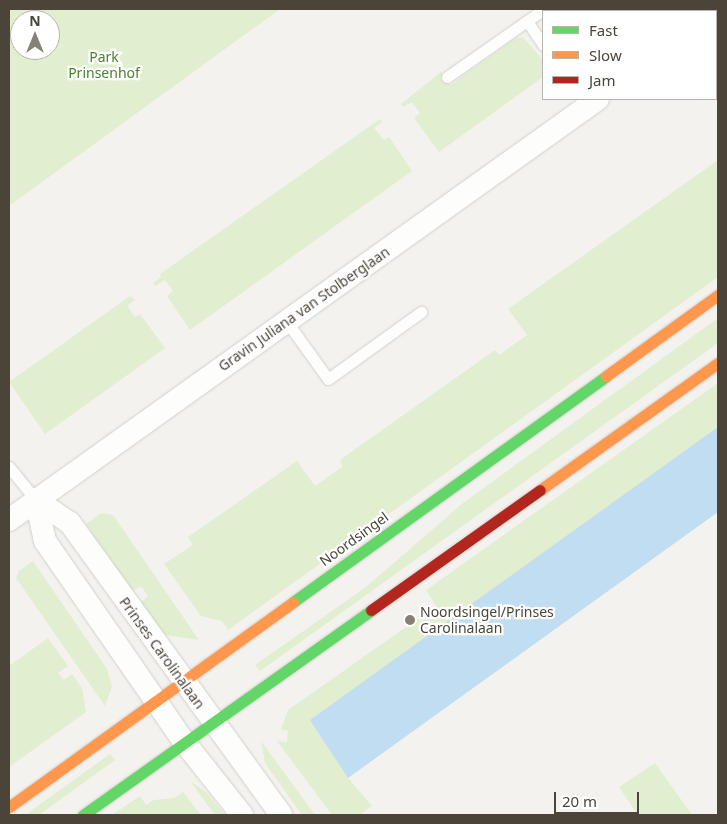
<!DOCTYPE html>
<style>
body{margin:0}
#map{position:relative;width:727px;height:824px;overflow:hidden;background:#f4f2ee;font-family:"Noto Sans",sans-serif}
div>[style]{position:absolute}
.green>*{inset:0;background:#e1eecf}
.water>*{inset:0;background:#c0ddf1}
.roads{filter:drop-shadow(0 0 1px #d2d0cb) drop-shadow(0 0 1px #d2d0cb)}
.lane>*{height:11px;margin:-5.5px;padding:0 5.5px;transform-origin:5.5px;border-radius:5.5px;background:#fdfdfc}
.street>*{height:22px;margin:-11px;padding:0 11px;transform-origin:11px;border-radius:11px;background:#fdfdfc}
.fast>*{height:11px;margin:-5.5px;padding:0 5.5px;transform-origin:5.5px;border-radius:5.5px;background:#63d668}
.slow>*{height:11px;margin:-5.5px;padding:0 5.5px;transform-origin:5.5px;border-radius:5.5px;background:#ff974d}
.jam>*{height:11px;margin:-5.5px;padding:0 5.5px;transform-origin:5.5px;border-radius:5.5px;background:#b3261e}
.dots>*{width:14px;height:14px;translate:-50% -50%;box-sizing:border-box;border:2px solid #fff;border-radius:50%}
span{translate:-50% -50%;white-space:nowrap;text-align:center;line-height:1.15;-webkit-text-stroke:4.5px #fff;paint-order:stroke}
.park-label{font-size:14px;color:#4a7f2a}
.street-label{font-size:14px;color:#4b4439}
.poi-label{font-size:14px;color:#4b4439}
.left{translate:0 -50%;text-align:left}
.frame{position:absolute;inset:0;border:10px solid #4b4439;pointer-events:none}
.legend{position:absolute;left:542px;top:10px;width:175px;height:90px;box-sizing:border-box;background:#fff;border:1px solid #b7b4b0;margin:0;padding:6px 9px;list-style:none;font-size:15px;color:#4b4439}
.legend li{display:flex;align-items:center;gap:10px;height:25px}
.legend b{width:25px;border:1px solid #b7b4b0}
.north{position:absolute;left:10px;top:10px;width:50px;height:50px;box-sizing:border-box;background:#fff;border:1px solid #b7b4b0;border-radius:50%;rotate:0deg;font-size:14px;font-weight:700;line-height:20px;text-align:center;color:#4b4439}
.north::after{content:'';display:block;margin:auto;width:18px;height:22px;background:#868178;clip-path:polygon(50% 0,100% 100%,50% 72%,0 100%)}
.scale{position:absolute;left:554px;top:792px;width:85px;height:22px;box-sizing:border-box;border:2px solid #4b4439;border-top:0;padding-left:6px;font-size:15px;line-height:18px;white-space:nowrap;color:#4b4439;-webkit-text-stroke:4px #fff;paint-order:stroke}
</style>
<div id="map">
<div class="green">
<i style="clip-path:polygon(evenodd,9px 9px,280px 9px,9px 206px,9px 9px,20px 20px,50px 20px,50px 50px,20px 50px,20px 20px)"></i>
<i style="clip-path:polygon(523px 37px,543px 60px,543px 77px,439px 152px,414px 118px,420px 113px,412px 102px,403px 107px,401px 104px,441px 72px,450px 85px,514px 39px)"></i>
<i style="clip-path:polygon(380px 119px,382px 122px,374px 128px,384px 140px,389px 137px,412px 171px,190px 330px,167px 296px,173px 291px,165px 280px,155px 286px,153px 283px,161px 277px,160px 274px)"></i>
<i style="clip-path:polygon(718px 160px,718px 277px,228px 630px,222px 621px,201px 616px,164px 564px,193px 545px,188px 537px,297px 461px,315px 486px,343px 466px,340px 460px,495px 350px,499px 355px,527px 335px,508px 309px)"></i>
<i style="clip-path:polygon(130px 296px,135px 300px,127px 306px,135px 317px,140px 314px,165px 348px,45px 434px,9px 382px)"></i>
<i style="clip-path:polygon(718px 318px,718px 343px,260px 671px,255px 665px,366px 587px,463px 503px)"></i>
<i style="clip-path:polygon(718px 383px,718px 427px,348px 778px,372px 806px,359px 815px,332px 815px,277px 741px,287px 742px,288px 731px,281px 729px,288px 710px,436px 606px,426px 590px)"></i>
<i style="clip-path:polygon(101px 513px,113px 515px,199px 640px,165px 635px,140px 603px,148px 596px,141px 586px,132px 592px,86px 524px)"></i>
<i style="clip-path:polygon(33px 561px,107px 669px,112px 687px,105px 706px,16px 578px,19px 571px)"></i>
<i style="clip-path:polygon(48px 638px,68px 666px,58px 673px,64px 680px,72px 674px,82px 688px,86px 712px,9px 767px,9px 666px)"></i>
<i style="clip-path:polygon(261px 741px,315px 815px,302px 815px,265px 763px)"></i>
<i style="clip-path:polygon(110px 754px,115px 760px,39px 815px,25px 815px)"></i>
<i style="clip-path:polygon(655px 763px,692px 815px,638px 815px,619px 787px)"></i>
<i style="clip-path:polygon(190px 781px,207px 793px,225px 815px,215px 815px)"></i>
<i style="clip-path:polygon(183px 792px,201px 815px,112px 815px,140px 796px,146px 805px,154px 800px,174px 798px)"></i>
</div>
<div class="water">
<i style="clip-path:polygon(718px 427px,718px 512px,348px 778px,310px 720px)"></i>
</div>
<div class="roads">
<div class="lane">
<i style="left:527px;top:21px;width:29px;rotate:56deg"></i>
<i style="left:447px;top:77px;width:118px;rotate:-35deg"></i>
<i style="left:287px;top:322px;width:70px;rotate:54.3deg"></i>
<i style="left:328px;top:379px;width:115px;rotate:-35.8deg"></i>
<i style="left:9px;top:467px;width:43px;rotate:50.7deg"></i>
</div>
<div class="street">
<i style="left:716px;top:15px;width:3px;rotate:-45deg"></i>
<i style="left:36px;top:500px;width:41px;rotate:34.1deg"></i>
<i style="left:70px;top:523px;width:360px;rotate:54.1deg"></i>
<i style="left:36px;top:500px;width:42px;rotate:77.6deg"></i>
<i style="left:45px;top:541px;width:246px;rotate:55.3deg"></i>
<i style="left:185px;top:743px;width:92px;rotate:51.6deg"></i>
<i style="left:9px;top:520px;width:724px;rotate:-35.56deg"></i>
</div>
<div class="fast">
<i style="left:293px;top:602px;width:386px;rotate:-35.8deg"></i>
<i style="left:83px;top:815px;width:354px;rotate:-35.4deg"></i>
</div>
<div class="slow">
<i style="left:606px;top:376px;width:138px;rotate:-35.9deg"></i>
<i style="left:540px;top:490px;width:219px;rotate:-35.5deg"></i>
<i style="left:9px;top:807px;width:350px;rotate:-35.8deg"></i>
</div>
<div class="jam">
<i style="left:371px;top:610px;width:207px;rotate:-35.4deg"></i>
</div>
</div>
<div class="dots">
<i style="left:410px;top:620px;background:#868178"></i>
</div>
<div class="park-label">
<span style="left:104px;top:65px">Park<br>Prinsenhof</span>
</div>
<div class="street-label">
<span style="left:304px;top:309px;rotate:-35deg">Gravin Juliana van Stolberglaan</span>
<span style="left:354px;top:539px;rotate:-36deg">Noordsingel</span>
<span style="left:162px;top:653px;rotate:54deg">Prinses Carolinalaan</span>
</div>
<div class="poi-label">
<span class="left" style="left:420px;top:620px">Noordsingel/Prinses<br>Carolinalaan</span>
</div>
<div class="frame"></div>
<ul class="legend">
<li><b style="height:6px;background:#63d668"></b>Fast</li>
<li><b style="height:6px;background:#ff974d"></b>Slow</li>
<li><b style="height:6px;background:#b3261e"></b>Jam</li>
</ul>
<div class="north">N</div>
<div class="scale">20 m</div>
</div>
